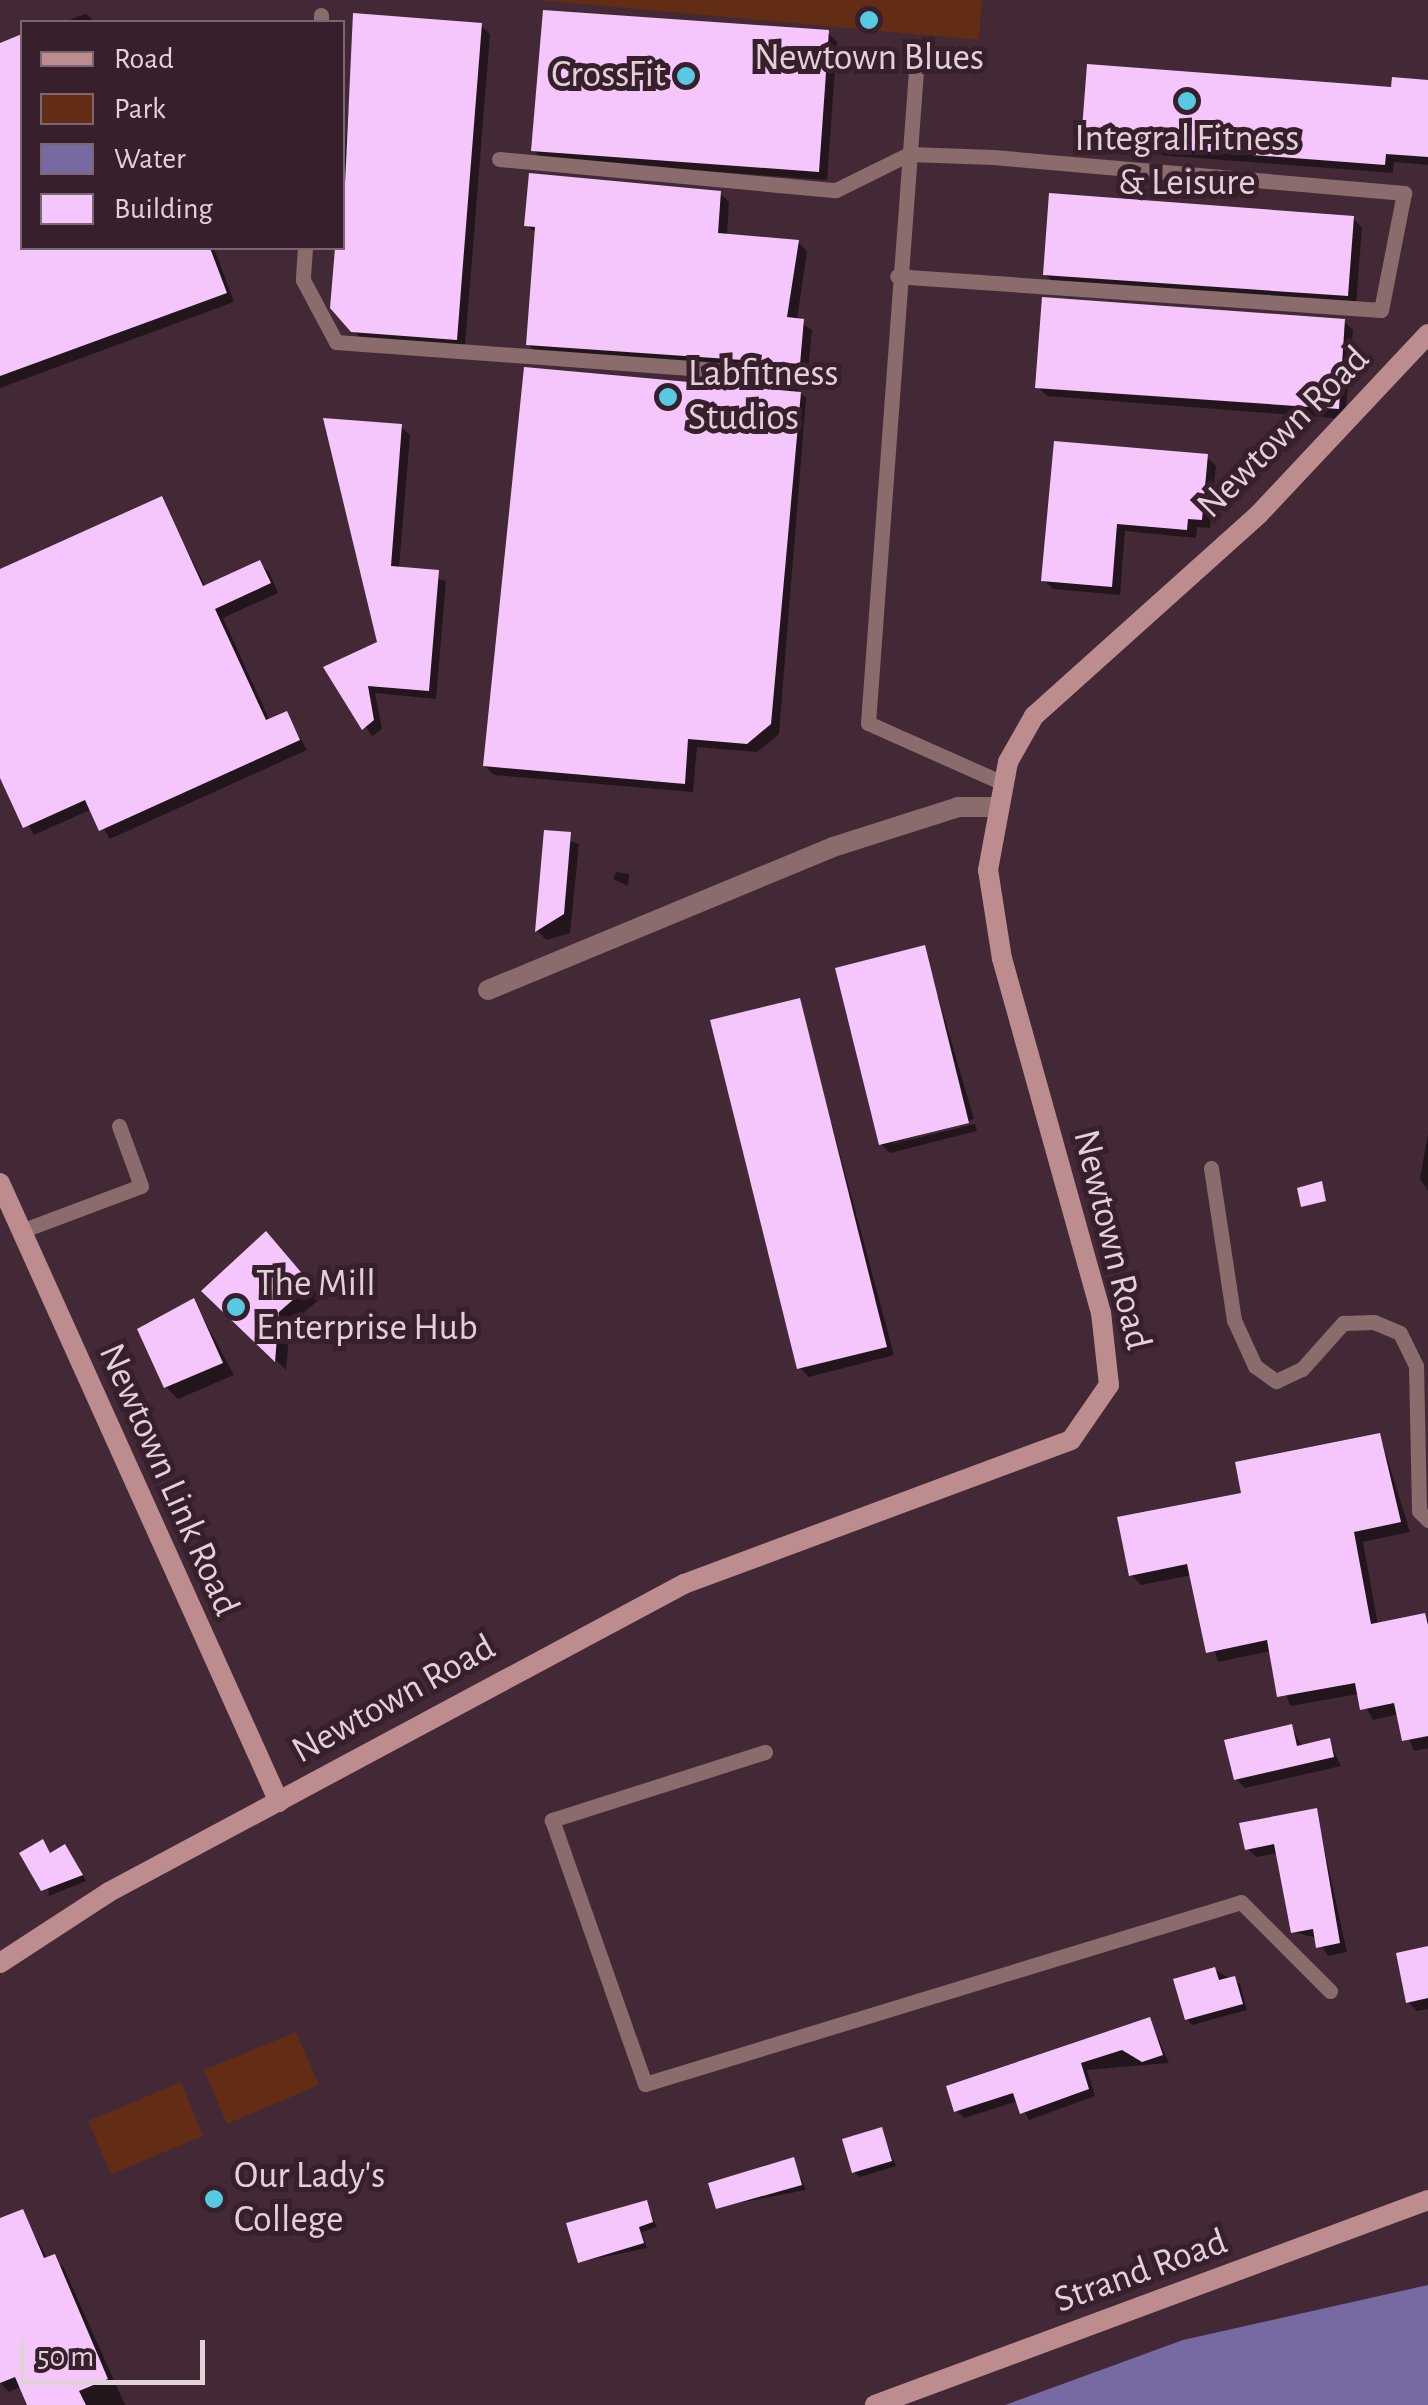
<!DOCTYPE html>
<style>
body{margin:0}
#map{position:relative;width:1428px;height:2405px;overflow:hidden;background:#432936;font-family:"Alegreya Sans",sans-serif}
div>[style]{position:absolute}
.green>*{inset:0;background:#632c15}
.water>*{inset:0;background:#7769a2}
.shadow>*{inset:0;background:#0007}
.building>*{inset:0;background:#f5c6fc}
.lane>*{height:15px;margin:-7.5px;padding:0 7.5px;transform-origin:7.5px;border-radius:7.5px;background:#8b6c6d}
.street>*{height:20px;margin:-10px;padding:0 10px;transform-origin:10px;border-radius:10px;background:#8b6c6d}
.secondary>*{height:20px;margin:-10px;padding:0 10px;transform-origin:10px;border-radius:10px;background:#bd8c8e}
.dots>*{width:28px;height:28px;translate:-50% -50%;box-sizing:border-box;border:5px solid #381f2c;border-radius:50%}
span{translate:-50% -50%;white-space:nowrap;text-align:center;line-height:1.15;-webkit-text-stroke:10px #381f2c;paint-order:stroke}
.poi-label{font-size:38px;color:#e2d1d9}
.right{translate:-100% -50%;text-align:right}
.left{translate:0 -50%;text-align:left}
.street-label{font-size:38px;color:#e2d1d9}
.legend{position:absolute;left:20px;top:20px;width:325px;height:230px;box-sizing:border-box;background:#381f2c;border:2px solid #7c6671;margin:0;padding:12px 18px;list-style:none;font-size:30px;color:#e2d1d9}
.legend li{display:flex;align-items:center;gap:20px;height:50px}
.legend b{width:50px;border:2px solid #7c6671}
.scale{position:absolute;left:20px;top:2340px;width:185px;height:45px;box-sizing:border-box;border:5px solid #e2d1d9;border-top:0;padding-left:12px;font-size:30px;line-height:35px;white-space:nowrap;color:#e2d1d9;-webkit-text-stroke:8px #381f2c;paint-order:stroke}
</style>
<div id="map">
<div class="green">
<i style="clip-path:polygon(538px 0,982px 0,979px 40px)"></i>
<i style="clip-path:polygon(296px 2032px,319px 2085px,227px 2124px,204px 2070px)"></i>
<i style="clip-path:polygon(181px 2082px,203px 2136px,111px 2174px,88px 2121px)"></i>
</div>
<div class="water">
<i style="clip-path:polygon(1428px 2285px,1428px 2405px,1005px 2405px,1183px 2340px)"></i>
</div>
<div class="shadow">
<i style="clip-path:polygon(86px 14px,95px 22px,63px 22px)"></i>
<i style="clip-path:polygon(356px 15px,480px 25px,490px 34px,465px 347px,362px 340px,333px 307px)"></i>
<i style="clip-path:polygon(828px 33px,837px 42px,827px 180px,542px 159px,533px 150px)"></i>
<i style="clip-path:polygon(22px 37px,22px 248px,214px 248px,234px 302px,0 388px,0 45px)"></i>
<i style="clip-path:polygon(1428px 82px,1428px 165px,1394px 162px,1393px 173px,1093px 150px,1084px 141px)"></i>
<i style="clip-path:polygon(720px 193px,729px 202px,727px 236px,798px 242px,807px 251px,797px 320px,812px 330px,808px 372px,537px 353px,528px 344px,537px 234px,527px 225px)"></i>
<i style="clip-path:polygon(1353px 218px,1362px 228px,1356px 304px,1054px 283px,1045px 274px)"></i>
<i style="clip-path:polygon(1344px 321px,1353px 330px,1345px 419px,1047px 396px,1038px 387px)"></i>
<i style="clip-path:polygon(526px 370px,797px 389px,806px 398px,779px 734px,757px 752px,697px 747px,693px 792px,494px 775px,485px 766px)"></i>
<i style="clip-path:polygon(401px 427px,410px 435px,399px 569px,446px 581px,436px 699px,375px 693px,382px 729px,372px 736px,326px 668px,380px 643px)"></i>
<i style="clip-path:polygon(1056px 444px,1207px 457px,1216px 466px,1210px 528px,1197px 527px,1196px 538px,1125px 531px,1120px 595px,1053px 589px,1044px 580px)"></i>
<i style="clip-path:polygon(161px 499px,206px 587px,260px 563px,269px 572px,278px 593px,223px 618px,270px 721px,286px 714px,307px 750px,110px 839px,92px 809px,34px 835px,0 772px,0 572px)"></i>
<i style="clip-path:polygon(546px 833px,579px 844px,570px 933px,546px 940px,538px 931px)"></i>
<i style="clip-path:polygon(616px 872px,629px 874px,628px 886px,613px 879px)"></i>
<i style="clip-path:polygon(924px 948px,974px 1119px,884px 1146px,975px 1124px,977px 1131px,890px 1153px,881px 1144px)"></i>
<i style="clip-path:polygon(799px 1001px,894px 1355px,809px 1377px,800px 1368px)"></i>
<i style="clip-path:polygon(1428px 1133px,1428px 1191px,1420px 1179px)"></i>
<i style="clip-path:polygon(278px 1247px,321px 1298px,290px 1324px,286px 1370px,205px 1291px)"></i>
<i style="clip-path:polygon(194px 1301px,234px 1375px,178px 1399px,166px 1387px)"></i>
<i style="clip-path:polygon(1380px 1435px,1410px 1532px,1363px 1542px,1378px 1625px,1428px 1619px,1428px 1748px,1414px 1751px,1399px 1714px,1373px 1720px,1359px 1694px,1290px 1706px,1271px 1651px,1218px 1662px,1192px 1575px,1141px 1585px,1131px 1574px,1244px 1495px)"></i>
<i style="clip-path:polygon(1291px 1727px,1303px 1747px,1329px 1741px,1341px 1766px,1245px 1788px,1236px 1779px)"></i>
<i style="clip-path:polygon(1316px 1811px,1347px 1952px,1328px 1956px,1317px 1938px,1293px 1932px,1278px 1853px,1256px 1857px,1247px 1848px)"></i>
<i style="clip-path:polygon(42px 1842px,52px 1855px,70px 1853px,86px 1881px,49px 1896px)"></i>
<i style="clip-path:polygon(1428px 1949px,1428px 2009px,1417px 2011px,1408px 2002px)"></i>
<i style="clip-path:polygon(1215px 1970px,1240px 1984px,1247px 2010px,1192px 2025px,1187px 2019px)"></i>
<i style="clip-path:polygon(1150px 2020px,1169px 2063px,1087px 2070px,1095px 2096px,1029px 2120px,1018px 2101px,964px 2118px,956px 2110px)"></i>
<i style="clip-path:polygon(881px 2130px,896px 2166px,860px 2177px,854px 2172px)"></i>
<i style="clip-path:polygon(793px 2160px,806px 2190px,718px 2207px)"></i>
<i style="clip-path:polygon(646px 2203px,657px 2227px,642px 2232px,647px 2248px,580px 2262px)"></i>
<i style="clip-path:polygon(22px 2212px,48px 2260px,63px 2266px,125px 2405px,30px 2405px,22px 2386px,9px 2392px,0 2383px,0 2221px)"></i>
</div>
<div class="building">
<i style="clip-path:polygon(543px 10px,829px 30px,819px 172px,531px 151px)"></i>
<i style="clip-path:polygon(353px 13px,482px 23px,457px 340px,351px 332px,330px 308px,335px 248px,342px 248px)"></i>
<i style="clip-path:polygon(22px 34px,22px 248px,210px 248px,227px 293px,0 376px,0 43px)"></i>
<i style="clip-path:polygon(1087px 64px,1391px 87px,1392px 77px,1428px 80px,1428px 157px,1386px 154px,1385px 165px,1081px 142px)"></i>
<i style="clip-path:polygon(529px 173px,721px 191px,718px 233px,799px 240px,787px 317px,804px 319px,800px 364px,526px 345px,535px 227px,524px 226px)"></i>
<i style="clip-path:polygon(1049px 193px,1354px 216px,1348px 296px,1043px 275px)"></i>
<i style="clip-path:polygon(1042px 297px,1345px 319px,1339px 409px,1035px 388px)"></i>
<i style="clip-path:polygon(524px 367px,801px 392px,771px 724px,747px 744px,688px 739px,685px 784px,483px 766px)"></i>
<i style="clip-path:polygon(323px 418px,402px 424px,391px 566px,439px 570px,429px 691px,368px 686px,374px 720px,362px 730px,323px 667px,377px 642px)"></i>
<i style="clip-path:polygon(1054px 441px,1208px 454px,1202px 520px,1188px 519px,1187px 530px,1117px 524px,1112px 587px,1041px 581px)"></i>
<i style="clip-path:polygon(162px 496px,203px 586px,260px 560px,271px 583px,215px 609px,266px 720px,287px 711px,300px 740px,99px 831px,85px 800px,23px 828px,0 778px,0 569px)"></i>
<i style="clip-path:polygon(544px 830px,571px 832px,564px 914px,535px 932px)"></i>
<i style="clip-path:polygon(925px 945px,969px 1123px,879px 1145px,835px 968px)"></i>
<i style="clip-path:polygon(800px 998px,887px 1347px,797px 1369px,710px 1020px)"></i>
<i style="clip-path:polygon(1322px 1181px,1326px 1201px,1301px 1207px,1297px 1188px)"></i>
<i style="clip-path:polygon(266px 1231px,311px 1284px,279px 1312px,275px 1362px,201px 1291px)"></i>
<i style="clip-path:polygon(194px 1298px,223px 1363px,164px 1388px,137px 1329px)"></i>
<i style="clip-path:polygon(1380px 1433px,1401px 1522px,1354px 1532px,1371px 1624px,1425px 1613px,1428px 1625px,1428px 1736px,1402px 1741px,1394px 1703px,1360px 1710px,1355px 1683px,1277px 1697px,1267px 1640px,1206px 1653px,1187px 1564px,1129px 1576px,1117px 1517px,1241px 1493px,1235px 1462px)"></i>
<i style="clip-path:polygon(1292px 1724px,1297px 1746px,1330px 1738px,1334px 1757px,1234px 1780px,1224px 1740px)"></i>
<i style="clip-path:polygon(1317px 1808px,1340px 1943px,1316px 1948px,1313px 1929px,1291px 1933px,1274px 1844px,1245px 1850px,1239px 1823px)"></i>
<i style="clip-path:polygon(43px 1839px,50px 1853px,65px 1844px,83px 1875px,41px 1891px,19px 1853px)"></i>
<i style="clip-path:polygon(1428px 1946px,1428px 1998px,1406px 2003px,1396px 1953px)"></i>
<i style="clip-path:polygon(1215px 1967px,1219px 1980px,1235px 1976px,1243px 2004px,1185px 2020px,1173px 1979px)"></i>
<i style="clip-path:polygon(1150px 2017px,1163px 2055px,1142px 2062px,1122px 2050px,1081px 2063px,1089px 2089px,1020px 2114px,1013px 2093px,954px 2112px,946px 2086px)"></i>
<i style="clip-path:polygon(882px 2127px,892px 2161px,852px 2173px,842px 2139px)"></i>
<i style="clip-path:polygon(794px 2157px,802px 2185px,716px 2209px,708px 2183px)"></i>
<i style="clip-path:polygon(647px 2200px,653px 2222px,639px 2227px,644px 2243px,578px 2263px,566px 2223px)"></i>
<i style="clip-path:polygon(23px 2209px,44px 2258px,55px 2254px,108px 2379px,79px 2391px,86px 2405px,27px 2405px,15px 2377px,0 2383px,0 2218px)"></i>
</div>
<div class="lane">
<i style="left:321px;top:22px;width:7px;rotate:-90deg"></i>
<i style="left:917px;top:57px;width:668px;rotate:94.21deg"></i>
<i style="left:868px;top:723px;width:148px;rotate:24deg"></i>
<i style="left:499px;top:159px;width:338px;rotate:5.3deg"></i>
<i style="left:836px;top:190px;width:81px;rotate:-26.3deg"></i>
<i style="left:909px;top:154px;width:84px;rotate:2deg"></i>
<i style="left:993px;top:157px;width:413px;rotate:5deg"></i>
<i style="left:1404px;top:193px;width:119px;rotate:101.1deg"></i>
<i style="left:1381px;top:310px;width:485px;rotate:-176deg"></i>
<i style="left:305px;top:248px;width:32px;rotate:94deg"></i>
<i style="left:303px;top:280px;width:70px;rotate:62deg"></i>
<i style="left:336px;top:342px;width:482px;rotate:4.2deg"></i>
<i style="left:1211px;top:1168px;width:154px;rotate:81.4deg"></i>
<i style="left:1234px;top:1320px;width:51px;rotate:65.5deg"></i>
<i style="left:1255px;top:1366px;width:26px;rotate:36deg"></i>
<i style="left:1276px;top:1381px;width:29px;rotate:-25deg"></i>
<i style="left:1302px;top:1369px;width:62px;rotate:-48.3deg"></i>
<i style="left:1343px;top:1323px;width:31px;rotate:-2deg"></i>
<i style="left:1374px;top:1322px;width:28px;rotate:23deg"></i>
<i style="left:1400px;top:1333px;width:37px;rotate:64deg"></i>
<i style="left:1416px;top:1366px;width:145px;rotate:88.8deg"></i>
<i style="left:1419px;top:1511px;width:13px;rotate:45deg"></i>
<i style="left:21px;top:1231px;width:128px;rotate:-20.6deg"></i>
<i style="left:141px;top:1186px;width:64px;rotate:-110.1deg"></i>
<i style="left:765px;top:1752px;width:224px;rotate:162.3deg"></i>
<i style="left:552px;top:1820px;width:280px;rotate:70.6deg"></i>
<i style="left:645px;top:2084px;width:623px;rotate:-16.98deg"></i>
<i style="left:1241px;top:1902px;width:126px;rotate:45deg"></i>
</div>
<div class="street">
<i style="left:488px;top:990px;width:373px;rotate:-22.5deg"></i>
<i style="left:833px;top:847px;width:131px;rotate:-17.7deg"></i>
<i style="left:958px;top:807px;width:39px"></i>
</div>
<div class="secondary">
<i style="left:0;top:1183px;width:679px;rotate:65.74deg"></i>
<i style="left:0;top:1963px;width:130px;rotate:-33.1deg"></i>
<i style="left:109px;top:1892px;width:652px;rotate:-28.18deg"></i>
<i style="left:684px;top:1584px;width:413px;rotate:-20.4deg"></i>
<i style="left:1071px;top:1440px;width:67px;rotate:-55.4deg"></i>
<i style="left:1109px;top:1385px;width:72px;rotate:-96.3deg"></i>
<i style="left:1101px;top:1313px;width:368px;rotate:-105.6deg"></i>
<i style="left:1002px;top:959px;width:90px;rotate:-98.9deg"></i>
<i style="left:988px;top:870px;width:110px;rotate:-79.5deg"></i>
<i style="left:1008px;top:762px;width:53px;rotate:-60.5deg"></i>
<i style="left:1034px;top:716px;width:302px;rotate:-41.9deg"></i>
<i style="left:1259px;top:514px;width:247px;rotate:-46.8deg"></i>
<i style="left:875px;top:2405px;width:590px;rotate:-20.34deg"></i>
</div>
<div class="dots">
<i style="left:869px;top:20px;background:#57c9e2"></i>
<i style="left:686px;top:76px;background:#57c9e2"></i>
<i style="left:1187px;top:101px;background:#57c9e2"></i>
<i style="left:668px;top:397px;background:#57c9e2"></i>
<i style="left:236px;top:1307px;background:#57c9e2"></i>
<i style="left:214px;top:2199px;background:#57c9e2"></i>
</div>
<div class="poi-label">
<span style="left:869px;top:59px">Newtown Blues</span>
<span class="right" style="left:666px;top:76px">CrossFit</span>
<span style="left:1187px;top:162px">Integral Fitness<br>&amp; Leisure</span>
<span class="left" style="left:688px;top:397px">Labfitness<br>Studios</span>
<span class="left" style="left:256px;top:1307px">The Mill<br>Enterprise Hub</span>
<span class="left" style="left:234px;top:2199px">Our Lady's<br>College</span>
</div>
<div class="street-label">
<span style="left:1284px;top:433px;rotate:-45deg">Newtown Road</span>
<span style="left:1111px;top:1240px;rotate:76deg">Newtown Road</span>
<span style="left:168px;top:1480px;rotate:66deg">Newtown Link Road</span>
<span style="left:394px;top:1700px;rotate:-29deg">Newtown Road</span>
<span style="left:1141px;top:2272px;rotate:-20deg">Strand Road</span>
</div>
<ul class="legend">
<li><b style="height:12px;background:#bd8c8e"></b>Road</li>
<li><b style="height:28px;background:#632c15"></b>Park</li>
<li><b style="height:28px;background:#7769a2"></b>Water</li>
<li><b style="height:28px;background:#f5c6fc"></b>Building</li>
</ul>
<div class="scale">50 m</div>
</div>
